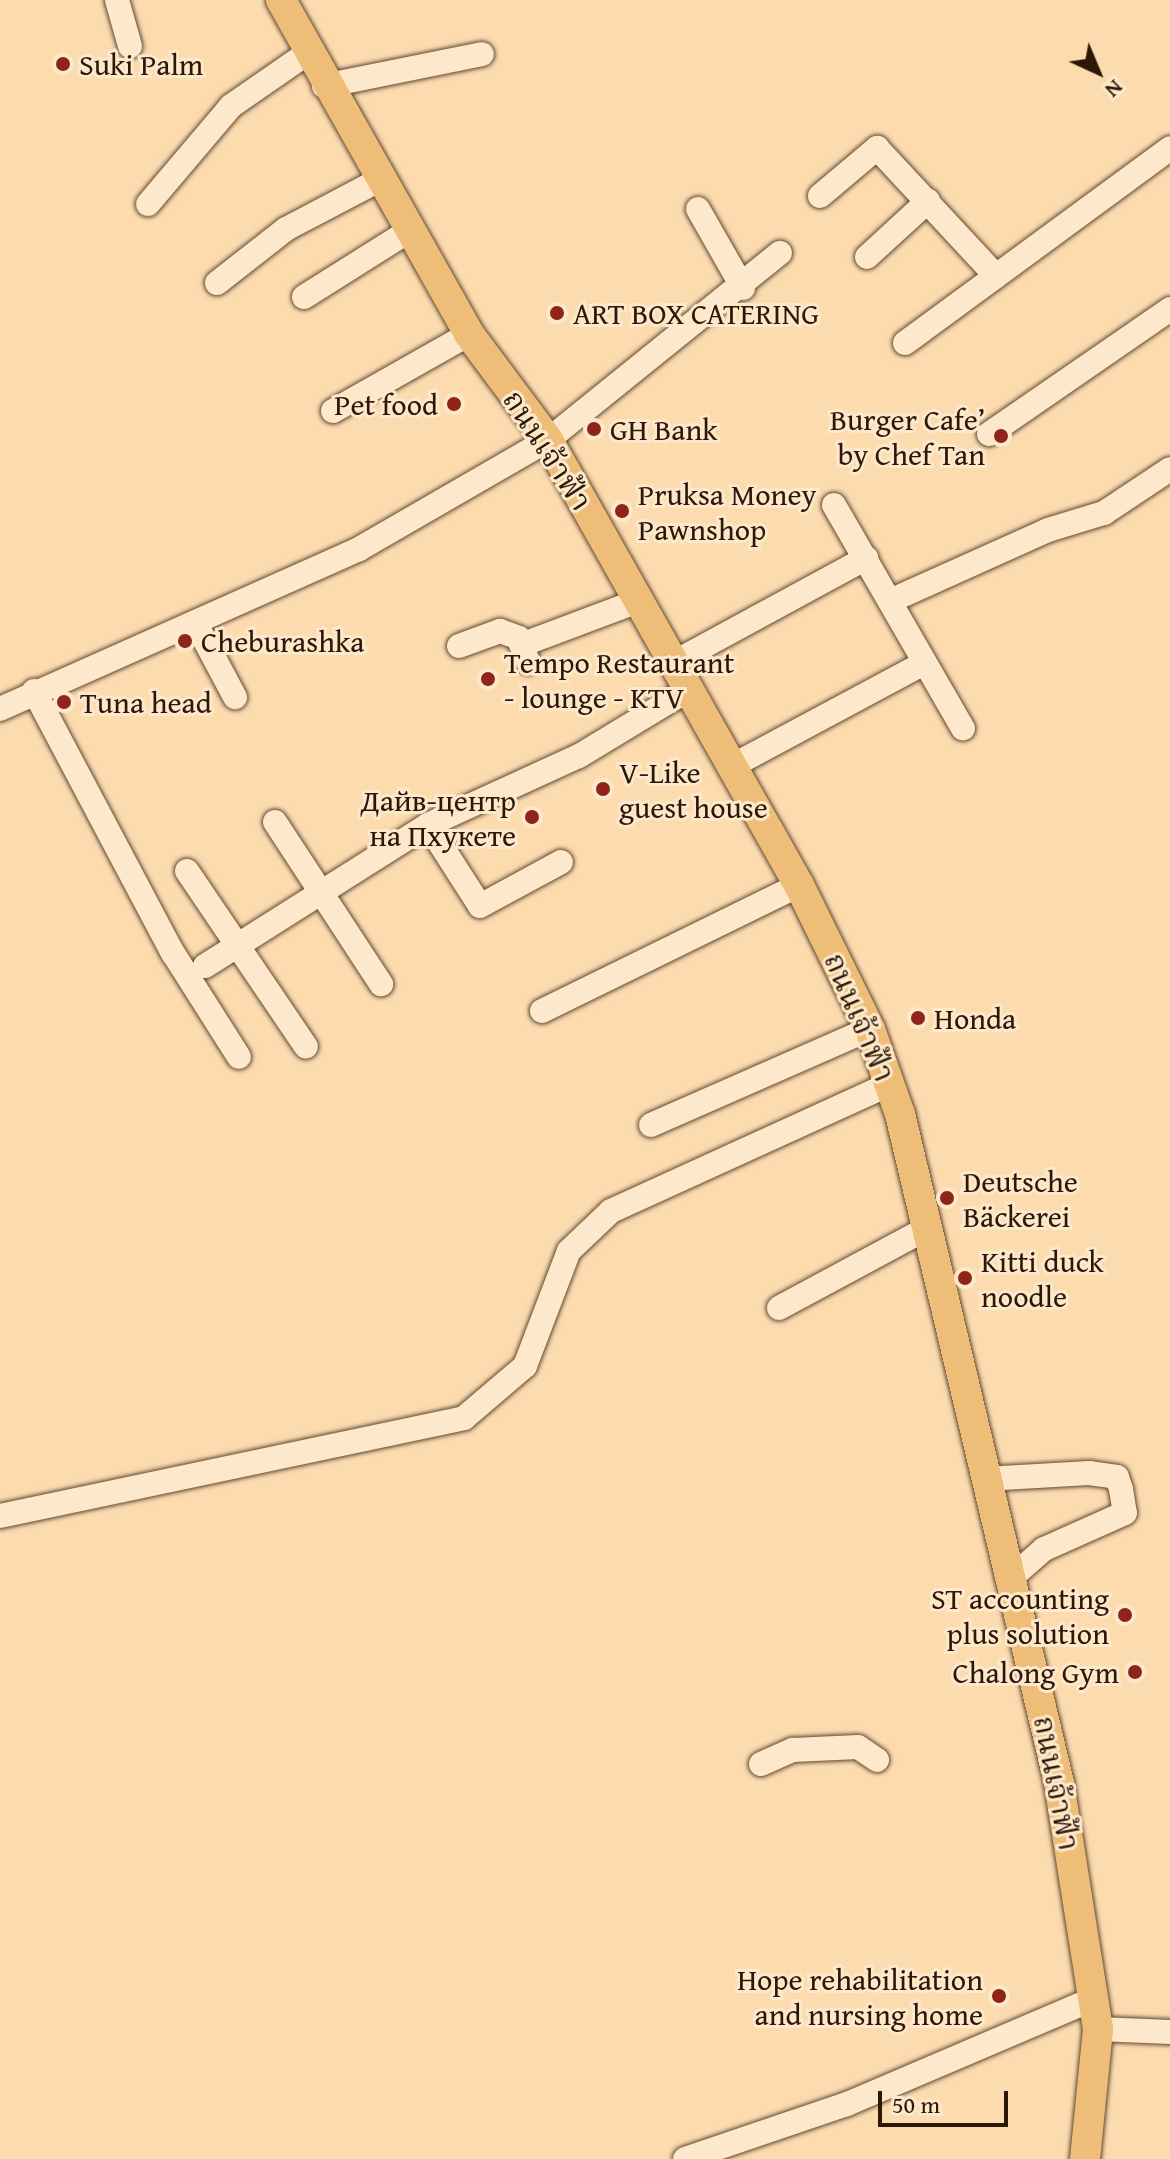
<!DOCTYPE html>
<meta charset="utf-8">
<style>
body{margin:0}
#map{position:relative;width:1170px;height:2159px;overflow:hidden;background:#fcdbaf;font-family:"Gentium Book Plus","Noto Serif Thai",serif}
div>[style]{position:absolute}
.roads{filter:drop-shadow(0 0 2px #614932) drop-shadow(0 0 2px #614932)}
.minor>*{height:24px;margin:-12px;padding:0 12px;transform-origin:12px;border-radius:12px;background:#fde8cb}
.major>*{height:30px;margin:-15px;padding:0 15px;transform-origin:15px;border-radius:15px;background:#eebe78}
.dots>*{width:22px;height:22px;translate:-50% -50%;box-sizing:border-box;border:4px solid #fde8cb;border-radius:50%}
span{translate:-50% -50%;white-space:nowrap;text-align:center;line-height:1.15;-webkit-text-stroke:6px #fde8cb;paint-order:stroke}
.poi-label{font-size:30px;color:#2d1808}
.left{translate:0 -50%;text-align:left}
.right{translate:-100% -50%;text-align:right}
.street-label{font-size:30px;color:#2d1808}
.north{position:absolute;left:1058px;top:32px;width:80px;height:80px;-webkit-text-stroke:6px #fde8cb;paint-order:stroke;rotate:136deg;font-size:22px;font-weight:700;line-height:32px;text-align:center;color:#2d1808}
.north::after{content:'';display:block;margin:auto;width:28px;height:36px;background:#2d1808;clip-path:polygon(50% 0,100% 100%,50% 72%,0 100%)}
.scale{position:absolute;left:878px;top:2091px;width:130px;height:36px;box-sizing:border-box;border:4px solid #2d1808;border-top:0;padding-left:10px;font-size:24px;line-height:28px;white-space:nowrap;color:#2d1808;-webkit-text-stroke:6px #fde8cb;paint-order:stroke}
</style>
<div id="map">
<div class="roads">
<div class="minor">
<i style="left:117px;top:0;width:48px;rotate:74.2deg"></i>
<i style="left:324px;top:86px;width:161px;rotate:-11.4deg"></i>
<i style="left:820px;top:196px;width:75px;rotate:-40.1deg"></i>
<i style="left:877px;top:148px;width:175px;rotate:47.1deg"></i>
<i style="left:148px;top:204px;width:128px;rotate:-49.7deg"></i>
<i style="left:231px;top:106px;width:91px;rotate:-34.7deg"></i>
<i style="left:698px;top:209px;width:91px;rotate:60.3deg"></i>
<i style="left:867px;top:257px;width:83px;rotate:-42.6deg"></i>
<i style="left:217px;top:283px;width:88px;rotate:-38deg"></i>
<i style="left:286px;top:229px;width:105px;rotate:-27.8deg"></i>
<i style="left:304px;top:297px;width:124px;rotate:-32.2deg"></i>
<i style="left:905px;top:343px;width:329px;rotate:-36.3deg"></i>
<i style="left:333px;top:411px;width:156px;rotate:-29.5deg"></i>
<i style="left:989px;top:434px;width:220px;rotate:-34.6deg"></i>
<i style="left:834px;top:505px;width:258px;rotate:60deg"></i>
<i style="left:890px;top:601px;width:173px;rotate:-24.2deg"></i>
<i style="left:1048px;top:530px;width:59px;rotate:-16.9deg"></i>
<i style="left:1104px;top:513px;width:79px;rotate:-33.7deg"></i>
<i style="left:196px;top:624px;width:83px;rotate:61.9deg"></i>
<i style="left:521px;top:645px;width:125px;rotate:-20.6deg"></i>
<i style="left:459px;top:646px;width:44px;rotate:-20.1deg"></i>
<i style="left:500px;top:631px;width:20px;rotate:20deg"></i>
<i style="left:519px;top:638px;width:26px;rotate:69deg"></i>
<i style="left:673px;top:663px;width:220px;rotate:-28.5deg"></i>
<i style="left:34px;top:691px;width:297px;rotate:62.1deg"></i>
<i style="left:173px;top:953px;width:123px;rotate:57.6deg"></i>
<i style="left:0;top:709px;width:393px;rotate:-24deg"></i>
<i style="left:359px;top:549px;width:218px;rotate:-30deg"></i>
<i style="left:548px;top:440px;width:298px;rotate:-38.9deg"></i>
<i style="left:734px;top:765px;width:216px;rotate:-28.2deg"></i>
<i style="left:275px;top:822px;width:194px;rotate:56.8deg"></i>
<i style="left:428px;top:825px;width:96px;rotate:57.3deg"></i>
<i style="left:480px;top:906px;width:92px;rotate:-28.5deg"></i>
<i style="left:187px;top:871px;width:212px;rotate:55.9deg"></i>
<i style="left:205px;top:966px;width:264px;rotate:-32.3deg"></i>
<i style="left:428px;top:825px;width:166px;rotate:-24.6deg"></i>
<i style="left:579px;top:756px;width:127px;rotate:-31.2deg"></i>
<i style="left:542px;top:1011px;width:286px;rotate:-26.1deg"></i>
<i style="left:651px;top:1125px;width:239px;rotate:-23.7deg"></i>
<i style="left:779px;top:1308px;width:167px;rotate:-28.3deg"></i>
<i style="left:985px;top:1479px;width:104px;rotate:-3.3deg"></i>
<i style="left:1089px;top:1473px;width:28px;rotate:8deg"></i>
<i style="left:1117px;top:1477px;width:13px;rotate:72deg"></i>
<i style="left:1121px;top:1489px;width:24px;rotate:81deg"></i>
<i style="left:1125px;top:1513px;width:89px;rotate:156deg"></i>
<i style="left:1044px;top:1549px;width:44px;rotate:138.7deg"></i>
<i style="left:0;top:1516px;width:474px;rotate:-11.9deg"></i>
<i style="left:464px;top:1418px;width:80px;rotate:-40.4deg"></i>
<i style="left:525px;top:1366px;width:123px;rotate:-69.1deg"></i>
<i style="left:569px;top:1251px;width:58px;rotate:-43.6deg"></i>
<i style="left:611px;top:1211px;width:307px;rotate:-24.5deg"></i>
<i style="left:761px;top:1764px;width:35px;rotate:-24deg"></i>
<i style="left:793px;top:1750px;width:65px;rotate:-2.6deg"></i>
<i style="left:858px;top:1747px;width:23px;rotate:34deg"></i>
<i style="left:1098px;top:2029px;width:72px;rotate:2.4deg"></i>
<i style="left:685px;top:2159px;width:171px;rotate:-18.8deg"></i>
<i style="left:847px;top:2104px;width:270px;rotate:-23.1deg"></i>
</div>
<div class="major">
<i style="left:281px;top:0;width:383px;rotate:60.6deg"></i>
<i style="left:469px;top:334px;width:132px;rotate:53.3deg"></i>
<i style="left:548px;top:440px;width:511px;rotate:60.58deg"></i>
<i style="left:799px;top:885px;width:161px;rotate:63.8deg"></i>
<i style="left:870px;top:1029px;width:90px;rotate:70.6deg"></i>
<i style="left:900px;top:1114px;width:688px;rotate:76.63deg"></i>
<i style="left:1059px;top:1783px;width:249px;rotate:81deg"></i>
<i style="left:1098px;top:2029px;width:131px;rotate:95.7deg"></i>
</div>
</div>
<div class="dots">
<i style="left:63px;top:64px;background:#8f2418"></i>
<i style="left:557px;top:313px;background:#8f2418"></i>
<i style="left:454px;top:404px;background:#8f2418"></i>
<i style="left:594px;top:429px;background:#8f2418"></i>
<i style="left:1001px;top:436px;background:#8f2418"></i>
<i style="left:622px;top:511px;background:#8f2418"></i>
<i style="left:185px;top:641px;background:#8f2418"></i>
<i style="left:488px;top:679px;background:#8f2418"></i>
<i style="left:64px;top:702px;background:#8f2418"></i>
<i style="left:603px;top:789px;background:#8f2418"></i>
<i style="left:532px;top:817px;background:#8f2418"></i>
<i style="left:918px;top:1018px;background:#8f2418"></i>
<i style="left:947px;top:1198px;background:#8f2418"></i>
<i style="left:965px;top:1278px;background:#8f2418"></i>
<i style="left:1125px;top:1615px;background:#8f2418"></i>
<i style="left:1135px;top:1672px;background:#8f2418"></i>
<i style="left:999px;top:1996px;background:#8f2418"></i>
</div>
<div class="poi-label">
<span class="left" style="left:79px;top:64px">Suki Palm</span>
<span class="left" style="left:573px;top:313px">ART BOX CATERING</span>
<span class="right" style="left:438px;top:404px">Pet food</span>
<span class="right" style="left:985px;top:436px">Burger Cafe’<br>by Chef Tan</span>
<span class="left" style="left:610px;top:429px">GH Bank</span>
<span class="left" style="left:638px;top:511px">Pruksa Money<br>Pawnshop</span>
<span class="left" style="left:201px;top:641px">Cheburashka</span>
<span class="left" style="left:504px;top:679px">Tempo Restaurant<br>- lounge - KTV</span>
<span class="left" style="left:80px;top:702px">Tuna head</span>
<span class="left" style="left:619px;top:789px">V-Like<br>guest house</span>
<span class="right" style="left:516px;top:817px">Дайв-центр<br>на Пхукете</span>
<span class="left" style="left:934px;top:1018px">Honda</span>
<span class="left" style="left:963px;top:1198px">Deutsche<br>Bäckerei</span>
<span class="left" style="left:981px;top:1278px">Kitti duck<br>noodle</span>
<span class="right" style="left:1109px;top:1615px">ST accounting<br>plus solution</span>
<span class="right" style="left:1119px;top:1672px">Chalong Gym</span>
<span class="right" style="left:983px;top:1996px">Hope rehabilitation<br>and nursing home</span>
</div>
<div class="street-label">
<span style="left:548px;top:450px;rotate:57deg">ถนนเจ้าฟ้า</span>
<span style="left:860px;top:1017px;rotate:67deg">ถนนเจ้าฟ้า</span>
<span style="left:1057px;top:1783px;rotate:79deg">ถนนเจ้าฟ้า</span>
</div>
<div class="north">N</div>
<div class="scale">50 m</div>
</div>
